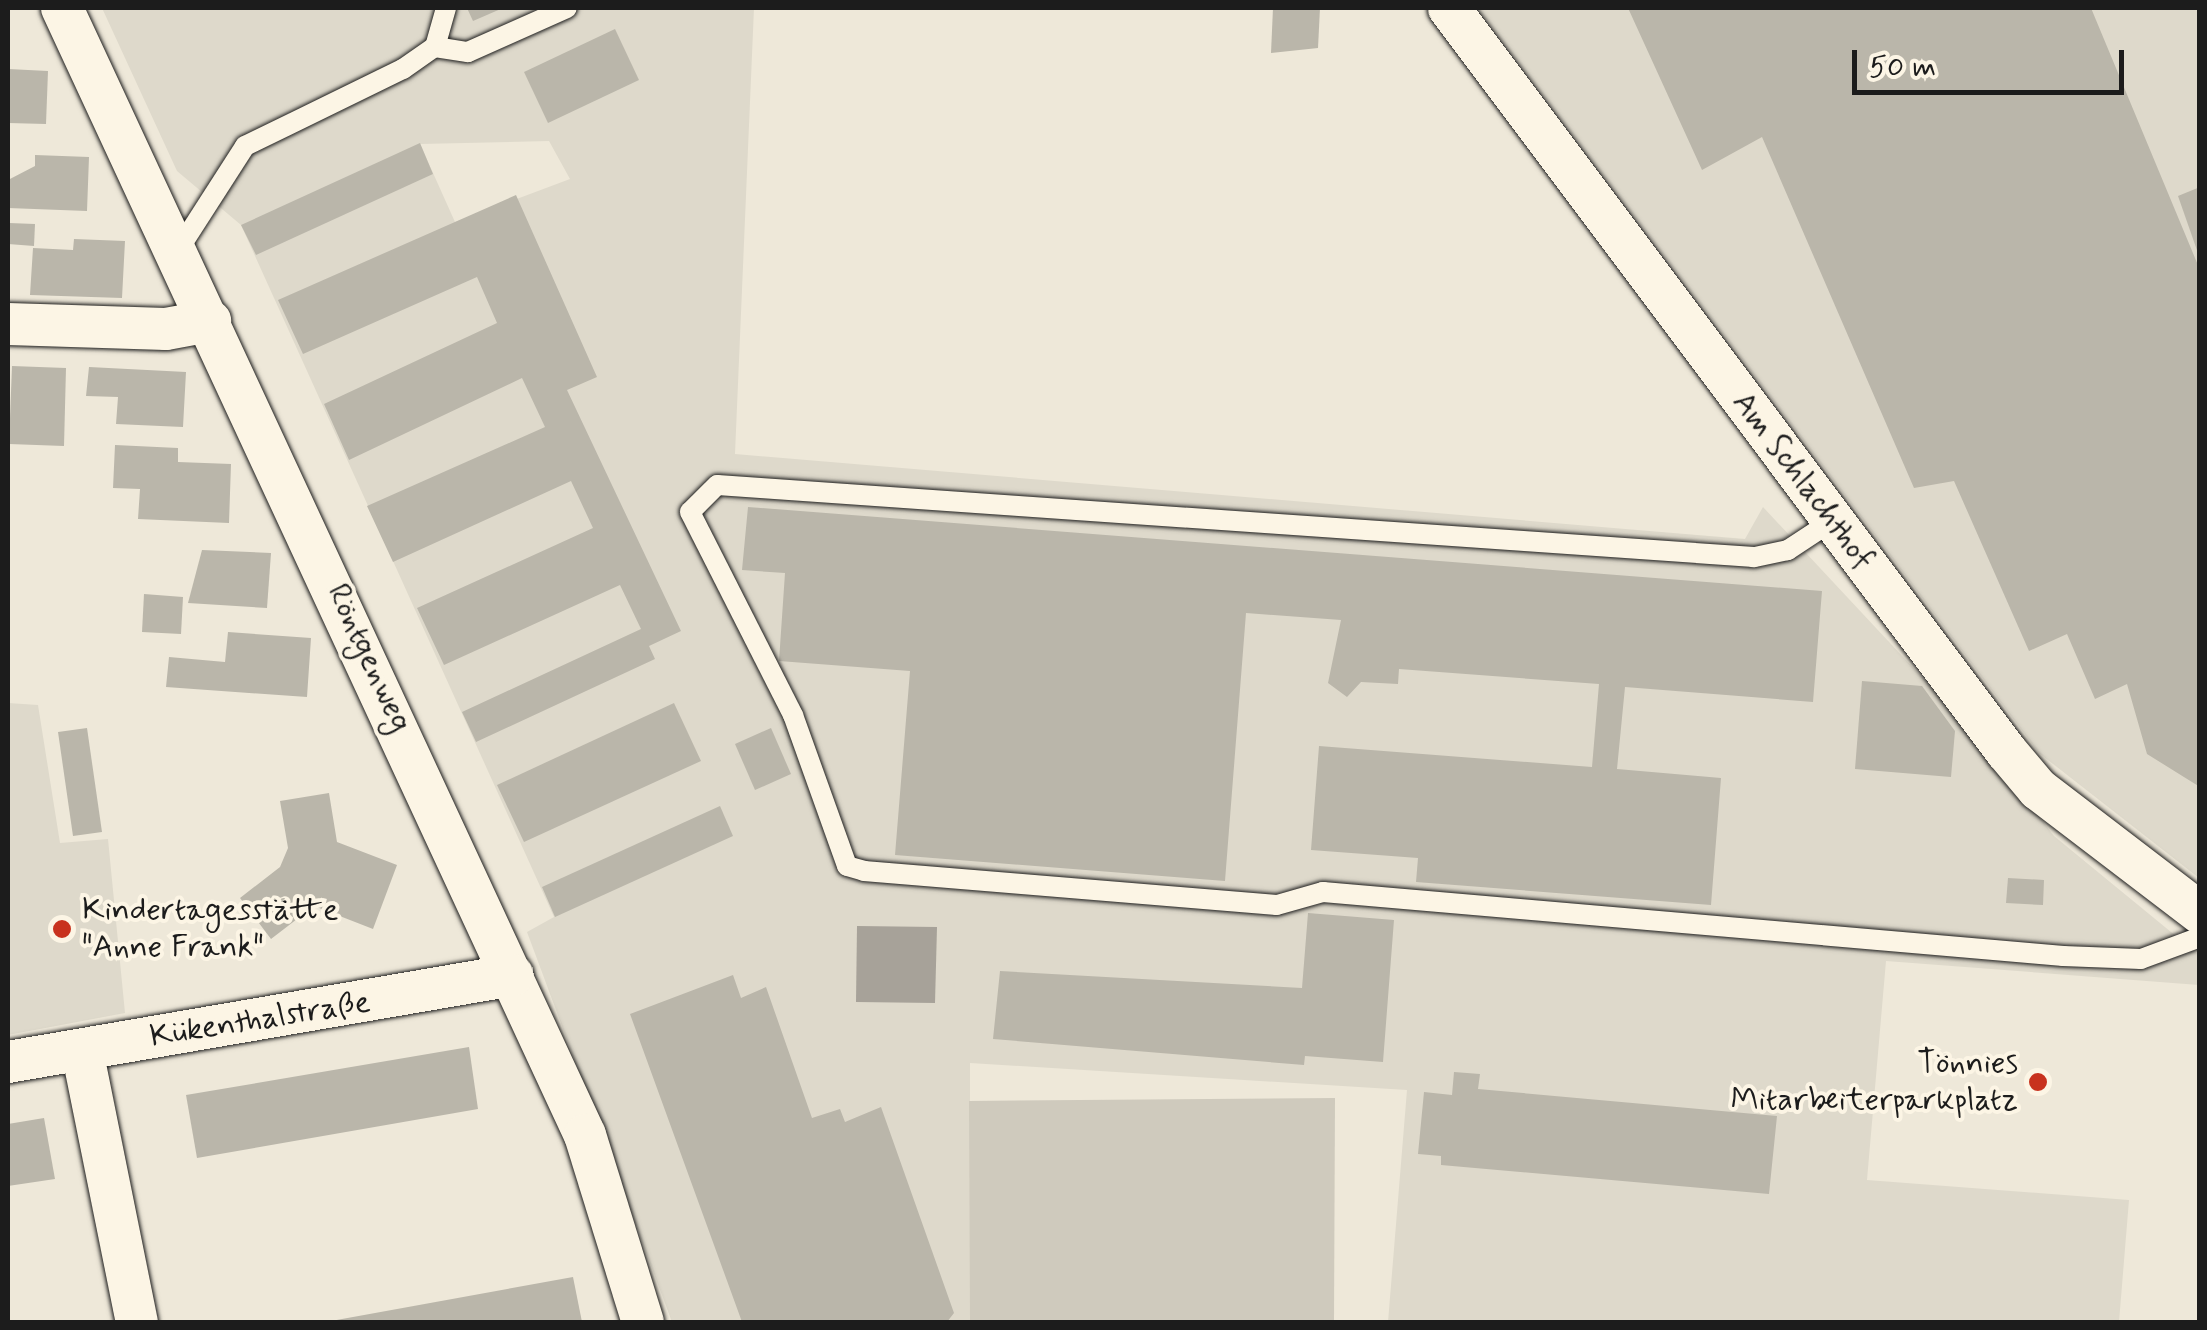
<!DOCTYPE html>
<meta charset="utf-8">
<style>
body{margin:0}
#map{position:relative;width:2207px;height:1330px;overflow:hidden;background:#eee8d9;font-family:Mynerve,sans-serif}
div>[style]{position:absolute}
.built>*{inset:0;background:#ded9cb}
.green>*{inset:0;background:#cfcabd}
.water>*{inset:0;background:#a7a299}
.building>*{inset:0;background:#bab6aa}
.roads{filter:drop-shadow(0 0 2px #1c1c1c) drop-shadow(0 0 2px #1c1c1c)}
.service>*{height:20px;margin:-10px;padding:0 10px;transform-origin:10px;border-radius:10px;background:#fcf5e5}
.minor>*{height:42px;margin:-21px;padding:0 21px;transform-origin:21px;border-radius:21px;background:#fcf5e5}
.dots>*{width:28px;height:28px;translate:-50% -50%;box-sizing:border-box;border:5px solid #fcf5e5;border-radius:50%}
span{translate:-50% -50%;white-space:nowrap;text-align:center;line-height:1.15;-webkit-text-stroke:8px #fcf5e5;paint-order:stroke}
.street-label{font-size:32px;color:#1c1c1c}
.poi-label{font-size:32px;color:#1c1c1c}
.left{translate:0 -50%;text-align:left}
.right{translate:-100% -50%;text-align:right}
.frame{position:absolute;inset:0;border:10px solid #1c1c1c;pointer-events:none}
.scale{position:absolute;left:1852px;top:50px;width:272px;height:45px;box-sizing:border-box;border:5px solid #1c1c1c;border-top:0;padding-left:12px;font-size:30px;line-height:35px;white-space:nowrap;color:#1c1c1c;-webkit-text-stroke:8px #fcf5e5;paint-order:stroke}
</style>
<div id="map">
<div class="built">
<i style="clip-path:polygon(evenodd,102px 8px,754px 8px,735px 454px,1745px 539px,1763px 507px,1974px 733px,2054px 836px,2199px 955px,2199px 985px,1886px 961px,1867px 1180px,2129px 1200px,2119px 1322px,1388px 1322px,1407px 1090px,970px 1063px,970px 1322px,672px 1322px,527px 932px,554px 917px,241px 225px,177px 171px,102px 8px,549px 141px,570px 179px,455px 222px,420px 144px,549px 141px)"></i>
<i style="clip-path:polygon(1478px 8px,2199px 8px,2199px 878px,2039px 753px)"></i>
<i style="clip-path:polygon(8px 703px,38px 705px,60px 843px,108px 839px,125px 1013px,8px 1035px)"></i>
</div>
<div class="green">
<i style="clip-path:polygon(1335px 1098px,1334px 1322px,970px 1322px,969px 1101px)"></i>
</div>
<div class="water">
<i style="clip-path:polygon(857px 926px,937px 927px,935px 1003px,856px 1002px)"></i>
</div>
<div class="building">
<i style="clip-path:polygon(467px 8px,503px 8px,473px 21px)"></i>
<i style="clip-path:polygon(1273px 8px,1320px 8px,1318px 48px,1271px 53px)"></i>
<i style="clip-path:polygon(1628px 8px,2091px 8px,2200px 270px,2200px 787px,2147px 754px,2127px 684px,2095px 699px,2067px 634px,2029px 651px,1954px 481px,1914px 488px,1762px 137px,1702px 170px)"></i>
<i style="clip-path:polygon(615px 29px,639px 80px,548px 123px,524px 72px)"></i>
<i style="clip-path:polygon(8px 69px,48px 71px,46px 124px,8px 123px)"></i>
<i style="clip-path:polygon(420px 143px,433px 174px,256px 255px,241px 225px)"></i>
<i style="clip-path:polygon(35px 155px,89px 157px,87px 211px,8px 208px,8px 180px,35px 166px)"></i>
<i style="clip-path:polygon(2200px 187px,2200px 256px,2199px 256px,2178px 196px)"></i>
<i style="clip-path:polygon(516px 195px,597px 377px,567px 390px,681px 631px,649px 646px,655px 659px,476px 742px,462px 712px,641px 629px,620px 585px,444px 665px,417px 608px,593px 528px,571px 481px,393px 562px,367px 506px,545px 427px,522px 378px,349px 460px,324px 404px,497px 323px,477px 277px,303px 354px,278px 300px)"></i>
<i style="clip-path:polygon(9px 223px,35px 224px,34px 246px,8px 244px)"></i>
<i style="clip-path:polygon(74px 239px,125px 241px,122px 298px,30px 295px,33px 248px,73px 250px)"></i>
<i style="clip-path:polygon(12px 366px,66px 368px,64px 446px,9px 444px)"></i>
<i style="clip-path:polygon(89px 367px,186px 372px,183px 427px,116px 424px,118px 397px,86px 396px)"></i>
<i style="clip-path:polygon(115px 445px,178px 448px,178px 462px,231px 464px,229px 523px,138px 519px,140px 489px,113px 488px)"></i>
<i style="clip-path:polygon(748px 507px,1822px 591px,1813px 702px,1625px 687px,1617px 769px,1721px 778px,1711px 905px,1416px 882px,1418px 858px,1311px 850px,1319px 746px,1592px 767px,1599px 684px,1399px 669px,1398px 684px,1361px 682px,1347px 697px,1328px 683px,1341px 620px,1246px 613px,1225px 881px,895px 855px,910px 671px,779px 661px,785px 573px,742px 570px)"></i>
<i style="clip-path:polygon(202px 550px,271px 553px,267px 608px,188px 603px)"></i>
<i style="clip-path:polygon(144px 594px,183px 597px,181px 634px,142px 632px)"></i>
<i style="clip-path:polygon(228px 632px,311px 638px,307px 697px,166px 687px,169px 657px,225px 662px)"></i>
<i style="clip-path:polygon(1862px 681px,1922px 686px,1955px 731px,1951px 777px,1855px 769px)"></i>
<i style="clip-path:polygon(674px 703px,701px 761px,524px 842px,497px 785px)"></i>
<i style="clip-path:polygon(87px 728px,102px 832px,73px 836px,58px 732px)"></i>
<i style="clip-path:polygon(771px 728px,791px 774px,755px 790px,735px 744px)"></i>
<i style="clip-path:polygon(329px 793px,337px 842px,397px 865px,373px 929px,314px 906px,271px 939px,240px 898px,280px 867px,288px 848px,280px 801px)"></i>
<i style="clip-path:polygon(720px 806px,733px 836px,555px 917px,542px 887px)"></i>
<i style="clip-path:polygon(2008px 878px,2044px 880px,2043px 905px,2006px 903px)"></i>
<i style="clip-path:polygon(1308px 913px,1394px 920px,1383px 1062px,1305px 1056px,1304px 1065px,993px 1039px,1000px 971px,1302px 988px)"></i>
<i style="clip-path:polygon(733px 975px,741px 998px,766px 987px,812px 1118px,840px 1109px,845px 1122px,881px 1107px,954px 1313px,947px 1322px,742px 1322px,630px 1014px)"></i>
<i style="clip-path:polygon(469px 1047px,478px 1109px,197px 1158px,186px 1095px)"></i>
<i style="clip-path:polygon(1454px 1072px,1480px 1074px,1478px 1089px,1777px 1116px,1769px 1194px,1441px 1165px,1441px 1156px,1418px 1154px,1424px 1092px,1452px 1095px)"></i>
<i style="clip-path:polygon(44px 1118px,55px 1179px,8px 1186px,8px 1124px)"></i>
<i style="clip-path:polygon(573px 1277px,582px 1322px,331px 1322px,331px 1321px)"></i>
</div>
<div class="roads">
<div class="service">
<i style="left:435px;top:47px;width:33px;rotate:9deg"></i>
<i style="left:468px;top:52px;width:108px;rotate:-24deg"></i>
<i style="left:177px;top:252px;width:126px;rotate:-57.3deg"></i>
<i style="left:245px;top:146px;width:176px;rotate:-26deg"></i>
<i style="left:403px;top:69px;width:39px;rotate:-35deg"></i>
<i style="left:435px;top:47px;width:41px;rotate:-74.2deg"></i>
<i style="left:1832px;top:521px;width:53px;rotate:146.6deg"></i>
<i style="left:1788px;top:550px;width:35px;rotate:168deg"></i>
<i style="left:1754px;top:557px;width:1039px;rotate:-176.03deg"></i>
<i style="left:717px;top:485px;width:38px;rotate:135deg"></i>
<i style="left:690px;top:512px;width:228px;rotate:63.1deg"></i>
<i style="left:793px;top:715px;width:160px;rotate:70.3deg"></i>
<i style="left:847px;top:866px;width:18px;rotate:16deg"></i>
<i style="left:864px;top:871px;width:414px;rotate:4.7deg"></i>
<i style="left:1277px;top:905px;width:48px;rotate:-15.8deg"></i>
<i style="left:1323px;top:892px;width:743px;rotate:4.94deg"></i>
<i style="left:2063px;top:956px;width:78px;rotate:2.2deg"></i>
<i style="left:2141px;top:959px;width:63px;rotate:-20.4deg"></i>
</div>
<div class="minor">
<i style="left:62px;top:8px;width:1242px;rotate:65.11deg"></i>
<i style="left:585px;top:1135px;width:196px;rotate:72.8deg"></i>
<i style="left:1449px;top:8px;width:929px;rotate:53.14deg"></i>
<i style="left:2006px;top:751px;width:50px;rotate:49.9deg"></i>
<i style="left:2038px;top:789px;width:204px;rotate:37.4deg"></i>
<i style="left:8px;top:324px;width:158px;rotate:1.8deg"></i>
<i style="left:166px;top:329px;width:45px;rotate:-10.3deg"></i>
<i style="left:82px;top:1050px;width:278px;rotate:78.6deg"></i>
<i style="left:8px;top:1062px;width:512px;rotate:-9.77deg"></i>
</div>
</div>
<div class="dots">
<i style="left:62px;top:929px;background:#c8321e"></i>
<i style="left:2038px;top:1082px;background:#c8321e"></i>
</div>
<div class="street-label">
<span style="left:1803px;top:481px;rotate:53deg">Am Schlachthof</span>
<span style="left:369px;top:658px;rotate:65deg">Röntgenweg</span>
<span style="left:260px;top:1020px;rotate:-9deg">Kükenthalstraße</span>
</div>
<div class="poi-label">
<span class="left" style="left:82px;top:929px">Kindertagesstätte<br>"Anne Frank"</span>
<span class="right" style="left:2018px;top:1082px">Tönnies<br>Mitarbeiterparkplatz</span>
</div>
<div class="frame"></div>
<div class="scale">50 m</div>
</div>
